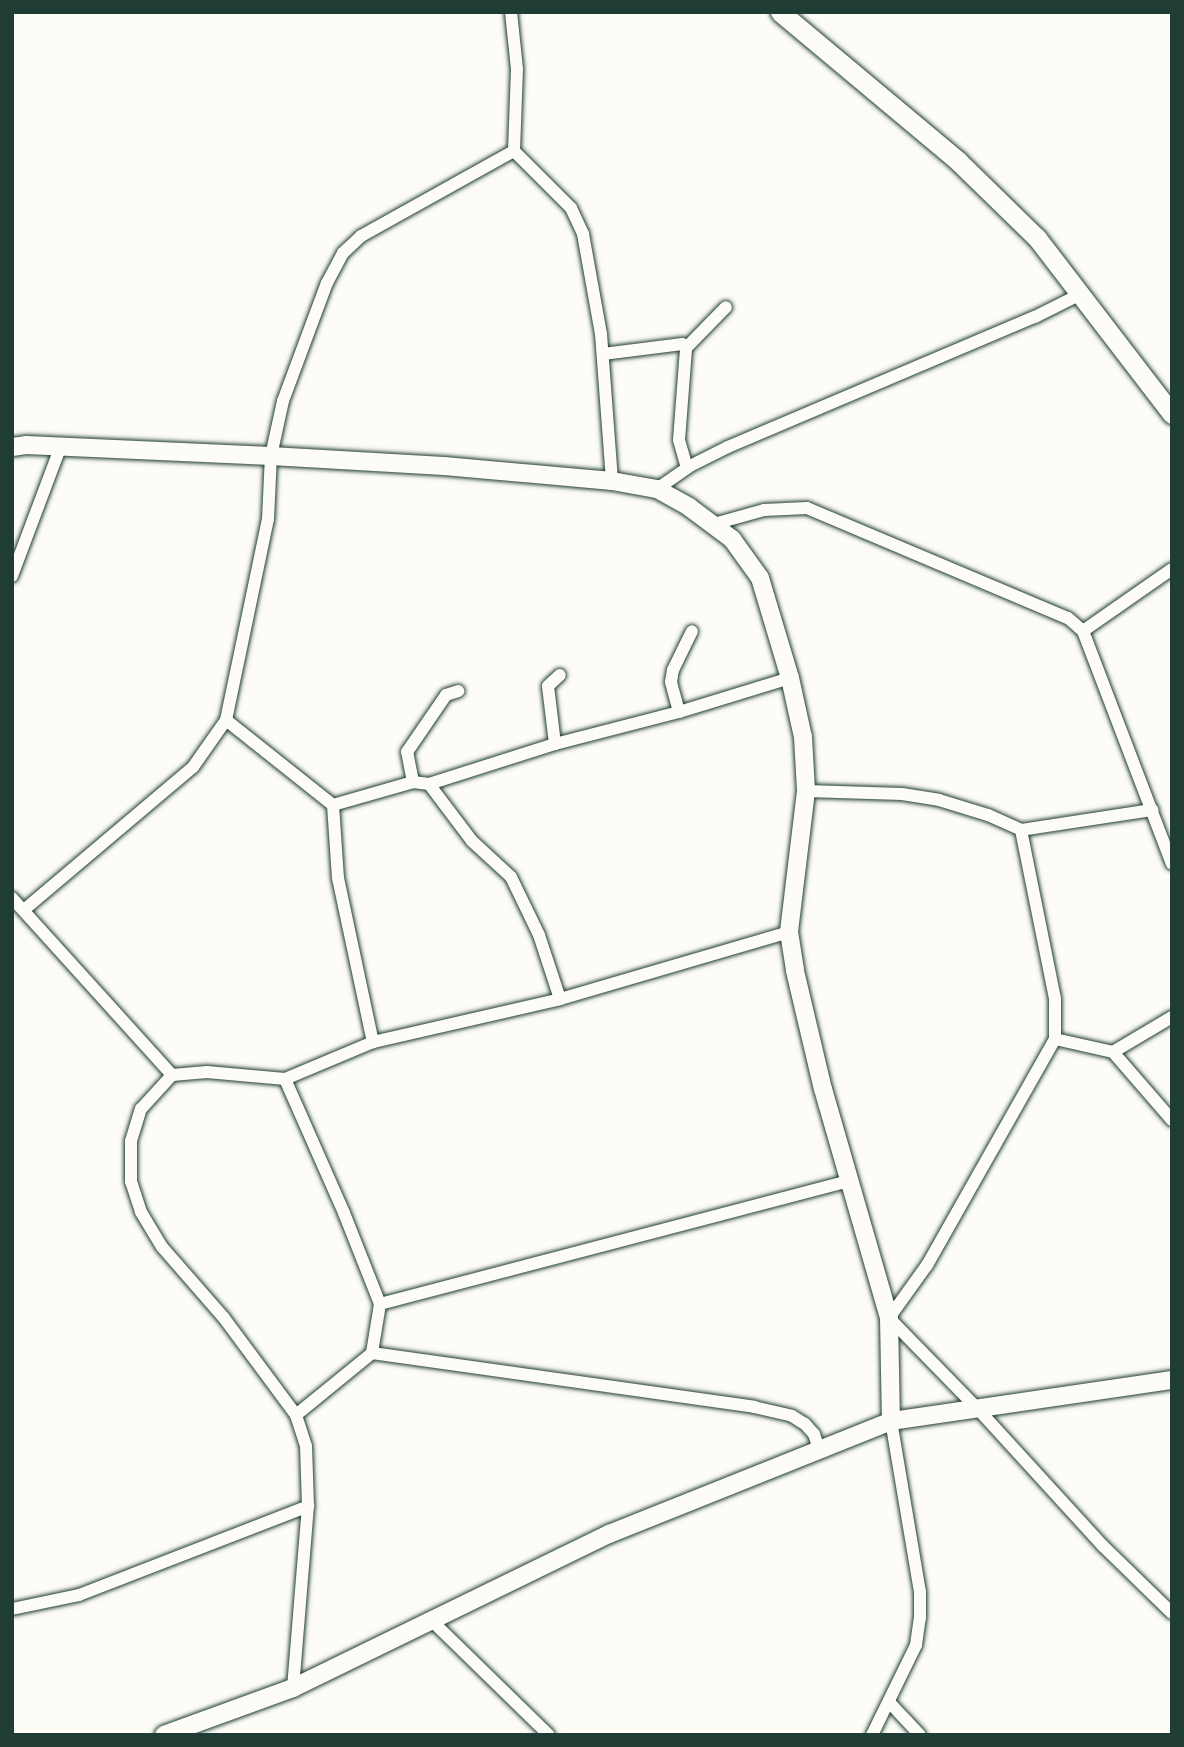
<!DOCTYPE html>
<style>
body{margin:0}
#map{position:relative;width:1184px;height:1747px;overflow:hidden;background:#fdfcf7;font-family:Caveat,sans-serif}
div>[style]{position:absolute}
.roads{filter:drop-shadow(0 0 2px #1f3d34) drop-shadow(0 0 2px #1f3d34)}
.street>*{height:12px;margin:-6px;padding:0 6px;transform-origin:6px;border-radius:6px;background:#fdfcf7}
.secondary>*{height:18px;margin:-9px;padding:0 9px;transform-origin:9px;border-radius:9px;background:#fdfcf7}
.primary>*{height:19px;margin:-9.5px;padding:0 9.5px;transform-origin:9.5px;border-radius:9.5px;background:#fdfcf7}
span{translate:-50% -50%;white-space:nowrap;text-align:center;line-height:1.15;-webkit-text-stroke:6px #fdfcf7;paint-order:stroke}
.frame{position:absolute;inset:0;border:14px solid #1f3d34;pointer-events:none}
</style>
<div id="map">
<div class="roads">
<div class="street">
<i style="left:511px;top:12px;width:57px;rotate:84deg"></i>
<i style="left:517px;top:69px;width:82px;rotate:92.1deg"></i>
<i style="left:514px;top:151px;width:81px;rotate:45deg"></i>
<i style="left:571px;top:208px;width:29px;rotate:65deg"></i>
<i style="left:583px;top:234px;width:102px;rotate:79.8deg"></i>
<i style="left:601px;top:334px;width:147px;rotate:85.7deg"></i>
<i style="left:603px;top:354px;width:80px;rotate:-7.2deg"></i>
<i style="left:682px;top:344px;width:6px;rotate:45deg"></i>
<i style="left:687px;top:468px;width:29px;rotate:-106deg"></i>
<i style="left:679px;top:440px;width:92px;rotate:-85.6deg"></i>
<i style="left:686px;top:348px;width:57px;rotate:-45.7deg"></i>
<i style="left:657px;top:489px;width:40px;rotate:-34.9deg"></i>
<i style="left:690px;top:466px;width:42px;rotate:-26.6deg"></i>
<i style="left:728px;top:447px;width:333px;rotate:-23deg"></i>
<i style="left:1035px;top:317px;width:51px;rotate:-26.6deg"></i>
<i style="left:714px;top:524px;width:52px;rotate:-15.6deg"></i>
<i style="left:764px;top:510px;width:43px;rotate:-2.7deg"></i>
<i style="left:807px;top:508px;width:283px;rotate:22.9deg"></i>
<i style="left:1068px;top:618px;width:20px;rotate:41deg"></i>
<i style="left:1083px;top:631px;width:249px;rotate:69.1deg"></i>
<i style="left:12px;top:576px;width:137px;rotate:-69.4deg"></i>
<i style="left:1083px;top:631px;width:108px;rotate:-34.9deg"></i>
<i style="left:679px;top:712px;width:31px;rotate:-105deg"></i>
<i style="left:671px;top:682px;width:12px;rotate:-81deg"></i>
<i style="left:673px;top:670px;width:43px;rotate:-64deg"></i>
<i style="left:226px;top:720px;width:137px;rotate:38.5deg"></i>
<i style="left:333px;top:805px;width:73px;rotate:86.1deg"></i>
<i style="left:338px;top:878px;width:168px;rotate:78deg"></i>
<i style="left:555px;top:744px;width:58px;rotate:-96.9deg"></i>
<i style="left:548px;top:686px;width:16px;rotate:-43deg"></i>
<i style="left:413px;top:782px;width:31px;rotate:-101deg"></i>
<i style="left:407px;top:752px;width:69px;rotate:-55.6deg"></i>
<i style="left:446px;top:695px;width:13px;rotate:-18deg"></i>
<i style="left:429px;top:784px;width:71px;rotate:53deg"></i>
<i style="left:472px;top:841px;width:53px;rotate:42.7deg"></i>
<i style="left:511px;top:877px;width:64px;rotate:64.2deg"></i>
<i style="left:539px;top:935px;width:67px;rotate:71.8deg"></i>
<i style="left:806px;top:791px;width:96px;rotate:1.8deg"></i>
<i style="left:902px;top:794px;width:37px;rotate:9deg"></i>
<i style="left:939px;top:800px;width:51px;rotate:17deg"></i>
<i style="left:988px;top:815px;width:36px;rotate:24deg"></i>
<i style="left:1021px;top:830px;width:172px;rotate:78.6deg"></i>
<i style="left:1055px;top:999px;width:40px;rotate:90deg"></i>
<i style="left:1055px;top:1039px;width:260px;rotate:119.5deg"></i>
<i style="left:927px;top:1265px;width:65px;rotate:125.6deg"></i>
<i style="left:889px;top:1318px;width:124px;rotate:45.7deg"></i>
<i style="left:976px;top:1407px;width:188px;rotate:47.6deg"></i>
<i style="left:1103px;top:1546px;width:96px;rotate:44.2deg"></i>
<i style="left:333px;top:805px;width:83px;rotate:-16deg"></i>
<i style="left:413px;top:782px;width:16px;rotate:7deg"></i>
<i style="left:429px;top:784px;width:132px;rotate:-17.6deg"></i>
<i style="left:555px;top:744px;width:128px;rotate:-14.5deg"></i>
<i style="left:679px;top:712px;width:116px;rotate:-17deg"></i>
<i style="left:1021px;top:830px;width:133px;rotate:-8.7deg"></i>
<i style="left:12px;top:898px;width:239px;rotate:47.9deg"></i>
<i style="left:25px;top:909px;width:220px;rotate:-40.2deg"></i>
<i style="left:193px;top:767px;width:57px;rotate:-54.9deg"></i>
<i style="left:226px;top:720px;width:205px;rotate:-78.2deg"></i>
<i style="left:268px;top:519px;width:63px;rotate:-87.3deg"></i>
<i style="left:271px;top:456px;width:56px;rotate:-77.7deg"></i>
<i style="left:283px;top:401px;width:126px;rotate:-69.6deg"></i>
<i style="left:327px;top:283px;width:34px;rotate:-62deg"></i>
<i style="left:343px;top:253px;width:25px;rotate:-43deg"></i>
<i style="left:361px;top:236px;width:175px;rotate:-29.1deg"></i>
<i style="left:1055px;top:1039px;width:59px;rotate:12.6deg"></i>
<i style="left:1113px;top:1052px;width:90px;rotate:49.1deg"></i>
<i style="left:1113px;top:1052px;width:69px;rotate:-30.7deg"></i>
<i style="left:285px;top:1079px;width:95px;rotate:-22.8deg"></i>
<i style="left:373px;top:1042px;width:192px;rotate:-12.9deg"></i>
<i style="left:560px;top:999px;width:239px;rotate:-16.3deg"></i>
<i style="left:380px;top:1304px;width:487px;rotate:-14.7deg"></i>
<i style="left:296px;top:1415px;width:121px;rotate:-126.6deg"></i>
<i style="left:224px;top:1318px;width:94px;rotate:-131.1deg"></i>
<i style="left:162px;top:1247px;width:41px;rotate:-121deg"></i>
<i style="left:141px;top:1212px;width:32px;rotate:-108deg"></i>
<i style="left:131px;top:1182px;width:41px;rotate:-90deg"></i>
<i style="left:131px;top:1141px;width:34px;rotate:-73deg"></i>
<i style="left:141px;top:1109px;width:46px;rotate:-47.6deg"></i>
<i style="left:172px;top:1075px;width:35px;rotate:-5deg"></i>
<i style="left:207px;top:1072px;width:78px;rotate:5.1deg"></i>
<i style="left:285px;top:1079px;width:146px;rotate:66.2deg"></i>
<i style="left:344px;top:1213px;width:98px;rotate:68.4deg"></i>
<i style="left:380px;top:1304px;width:50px;rotate:99.3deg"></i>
<i style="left:12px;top:1609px;width:68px;rotate:-11.8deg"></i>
<i style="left:79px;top:1595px;width:246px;rotate:-21.2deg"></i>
<i style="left:432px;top:1621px;width:163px;rotate:44.3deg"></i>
<i style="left:293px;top:1688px;width:183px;rotate:-85.3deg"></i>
<i style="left:308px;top:1506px;width:60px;rotate:-91.9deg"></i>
<i style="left:306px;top:1446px;width:33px;rotate:-108deg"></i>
<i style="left:296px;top:1415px;width:98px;rotate:-39.2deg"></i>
<i style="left:372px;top:1353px;width:386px;rotate:8deg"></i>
<i style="left:754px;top:1407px;width:39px;rotate:13deg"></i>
<i style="left:792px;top:1416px;width:15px;rotate:32deg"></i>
<i style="left:805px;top:1424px;width:13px;rotate:48deg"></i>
<i style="left:814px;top:1434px;width:16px;rotate:72deg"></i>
<i style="left:889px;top:1702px;width:45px;rotate:46.8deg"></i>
<i style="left:872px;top:1735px;width:100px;rotate:-63.9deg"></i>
<i style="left:916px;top:1645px;width:27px;rotate:-82deg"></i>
<i style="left:920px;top:1618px;width:26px;rotate:-90deg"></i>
<i style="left:920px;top:1592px;width:173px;rotate:-99.6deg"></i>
</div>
<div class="secondary">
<i style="left:12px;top:447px;width:14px;rotate:-8deg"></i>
<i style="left:26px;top:445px;width:245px;rotate:2.6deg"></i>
<i style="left:271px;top:456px;width:173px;rotate:3.3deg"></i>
<i style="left:444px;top:466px;width:169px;rotate:5.1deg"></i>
<i style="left:612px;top:481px;width:46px;rotate:10.1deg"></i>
<i style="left:657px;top:489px;width:37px;rotate:29deg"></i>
<i style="left:689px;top:507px;width:54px;rotate:36.7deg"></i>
<i style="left:732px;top:539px;width:48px;rotate:54.3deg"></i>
<i style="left:760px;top:578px;width:104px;rotate:73.3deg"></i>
<i style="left:790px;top:678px;width:60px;rotate:77.6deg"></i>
<i style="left:803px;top:737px;width:54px;rotate:86.8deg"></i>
<i style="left:806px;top:791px;width:142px;rotate:96.9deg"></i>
<i style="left:789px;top:932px;width:39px;rotate:81deg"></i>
<i style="left:795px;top:971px;width:121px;rotate:76.7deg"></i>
<i style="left:823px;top:1089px;width:238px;rotate:73.9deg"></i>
<i style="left:889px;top:1318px;width:103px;rotate:88.9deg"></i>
<i style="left:164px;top:1735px;width:137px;rotate:-20deg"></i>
<i style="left:293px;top:1688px;width:352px;rotate:-26deg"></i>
<i style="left:609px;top:1534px;width:304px;rotate:-21.8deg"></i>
<i style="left:891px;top:1421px;width:284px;rotate:-8.3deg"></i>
</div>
<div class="primary">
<i style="left:780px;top:12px;width:232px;rotate:39.9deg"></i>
<i style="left:958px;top:161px;width:110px;rotate:44.3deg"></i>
<i style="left:1037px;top:238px;width:222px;rotate:52.5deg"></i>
</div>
</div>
<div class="frame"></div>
</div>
